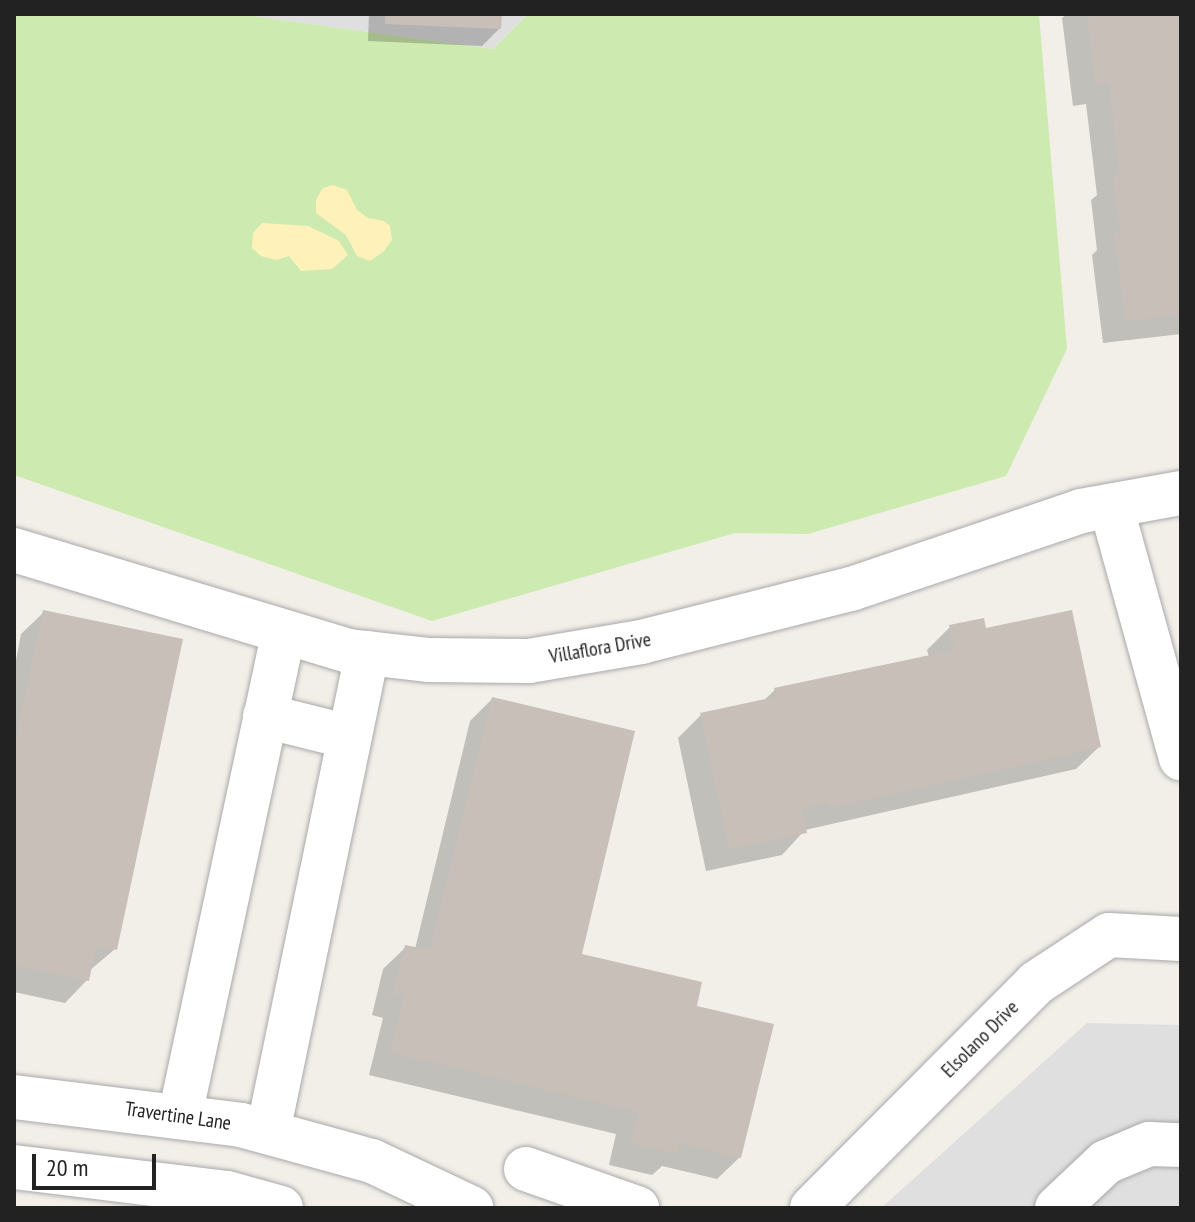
<!DOCTYPE html>
<style>
body{margin:0}
#map{position:relative;width:1195px;height:1222px;overflow:hidden;background:#f2efe9;font-family:"PT Sans Narrow",sans-serif}
div>[style]{position:absolute}
.residential>*{inset:0;background:#e0dfdf}
.grass>*{inset:0;background:#cdebb0}
.sand>*{inset:0;background:#fff1ba}
.shadow>*{inset:0;background:#0003}
.building>*{inset:0;background:#c7bfb8}
.roads{filter:drop-shadow(0 0 2px #a9a9a9) drop-shadow(0 0 2px #a9a9a9)}
.minor>*{height:44px;margin:-22px;padding:0 22px;transform-origin:22px;border-radius:22px;background:#fff}
span{translate:-50% -50%;white-space:nowrap;text-align:center;line-height:1.15;-webkit-text-stroke:6px #fff;paint-order:stroke}
.street-label{font-size:20px;color:#222}
.frame{position:absolute;inset:0;border:16px solid #222;pointer-events:none}
.scale{position:absolute;left:32px;top:1154px;width:124px;height:36px;box-sizing:border-box;border:4px solid #222;border-top:0;padding-left:10px;font-size:24px;line-height:28px;white-space:nowrap;color:#222;-webkit-text-stroke:6px #fff;paint-order:stroke}
</style>
<div id="map">
<div class="residential">
<i style="clip-path:polygon(237px 14px,528px 14px,493px 49px)"></i>
<i style="clip-path:polygon(1087px 1023px,1181px 1025px,1181px 1208px,881px 1208px)"></i>
</div>
<div class="grass">
<i style="clip-path:polygon(14px 14px,237px 14px,493px 49px,528px 14px,1039px 14px,1067px 349px,1006px 476px,808px 534px,735px 533px,432px 621px,14px 475px)"></i>
</div>
<div class="sand">
<i style="clip-path:polygon(333px 185px,347px 190px,357px 210px,368px 218px,384px 221px,390px 226px,392px 240px,384px 251px,370px 261px,357px 256px,346px 235px,316px 213px,316px 200px,323px 188px)"></i>
<i style="clip-path:polygon(262px 223px,308px 226px,339px 241px,348px 255px,332px 269px,301px 271px,289px 256px,276px 260px,261px 256px,252px 248px,253px 233px)"></i>
</div>
<div class="shadow">
<i style="clip-path:polygon(369px 14px,500px 14px,499px 29px,482px 46px,368px 41px)"></i>
<i style="clip-path:polygon(1067px 14px,1181px 14px,1181px 334px,1103px 343px,1092px 255px,1097px 250px,1091px 200px,1097px 195px,1086px 104px,1073px 106px,1062px 18px)"></i>
<i style="clip-path:polygon(44px 612px,115px 949px,89px 971px,87px 980px,65px 1003px,14px 992px,14px 671px,21px 634px)"></i>
<i style="clip-path:polygon(950px 627px,984px 630px,1099px 747px,1076px 769px,805px 830px,782px 855px,706px 871px,678px 738px,701px 715px,763px 701px,775px 690px,929px 657px,927px 650px)"></i>
<i style="clip-path:polygon(492px 699px,579px 955px,694px 1007px,740px 1157px,717px 1179px,662px 1166px,652px 1175px,609px 1165px,616px 1134px,369px 1075px,383px 1018px,372px 1015px,383px 969px,406px 947px,415px 949px,470px 721px)"></i>
</div>
<div class="building">
<i style="clip-path:polygon(385px 14px,502px 14px,501px 29px,385px 24px)"></i>
<i style="clip-path:polygon(1087px 14px,1181px 14px,1181px 315px,1125px 321px,1114px 231px,1120px 230px,1113px 175px,1119px 175px,1109px 83px,1095px 84px)"></i>
<i style="clip-path:polygon(43px 610px,183px 639px,117px 950px,96px 946px,89px 981px,14px 965px,14px 746px)"></i>
<i style="clip-path:polygon(1072px 610px,1101px 747px,830px 808px,829px 803px,802px 808px,807px 833px,729px 849px,700px 713px,775px 697px,774px 688px,954px 650px,949px 625px,984px 618px,986px 628px)"></i>
<i style="clip-path:polygon(492px 697px,635px 731px,582px 954px,702px 982px,697px 1006px,774px 1024px,741px 1158px,679px 1143px,677px 1154px,630px 1143px,638px 1112px,390px 1052px,404px 995px,393px 993px,405px 945px,430px 950px)"></i>
</div>
<div class="roads">
<div class="minor">
<i style="left:1111px;top:506px;width:262px;rotate:74.5deg"></i>
<i style="left:14px;top:550px;width:350px;rotate:16.8deg"></i>
<i style="left:349px;top:651px;width:81px;rotate:6.4deg"></i>
<i style="left:429px;top:660px;width:100px;rotate:0.6deg"></i>
<i style="left:529px;top:661px;width:114px;rotate:-9.6deg"></i>
<i style="left:641px;top:642px;width:217px;rotate:-14.2deg"></i>
<i style="left:851px;top:589px;width:243px;rotate:-18.7deg"></i>
<i style="left:1081px;top:511px;width:102px;rotate:-10.2deg"></i>
<i style="left:265px;top:716px;width:87px;rotate:14deg"></i>
<i style="left:14px;top:1097px;width:229px;rotate:7deg"></i>
<i style="left:241px;top:1125px;width:136px;rotate:15.4deg"></i>
<i style="left:372px;top:1161px;width:110px;rotate:25.4deg"></i>
<i style="left:180px;top:1116px;width:493px;rotate:-77.9deg"></i>
<i style="left:268px;top:1132px;width:489px;rotate:-78.3deg"></i>
<i style="left:14px;top:1167px;width:215px;rotate:7deg"></i>
<i style="left:227px;top:1193px;width:56px;rotate:15.5deg"></i>
<i style="left:526px;top:1169px;width:118px;rotate:19.4deg"></i>
<i style="left:812px;top:1208px;width:317px;rotate:-45.1deg"></i>
<i style="left:1036px;top:983px;width:87px;rotate:-33.3deg"></i>
<i style="left:1109px;top:935px;width:72px;rotate:3.2deg"></i>
<i style="left:1057px;top:1208px;width:67px;rotate:-43.2deg"></i>
<i style="left:1106px;top:1162px;width:47px;rotate:-22.7deg"></i>
<i style="left:1149px;top:1144px;width:32px;rotate:2deg"></i>
</div>
</div>
<div class="street-label">
<span style="left:600px;top:648px;rotate:-10deg">Villaflora Drive</span>
<span style="left:980px;top:1039px;rotate:-45deg">Elsolano Drive</span>
<span style="left:178px;top:1116px;rotate:8deg">Travertine Lane</span>
</div>
<div class="frame"></div>
<div class="scale">20 m</div>
</div>
